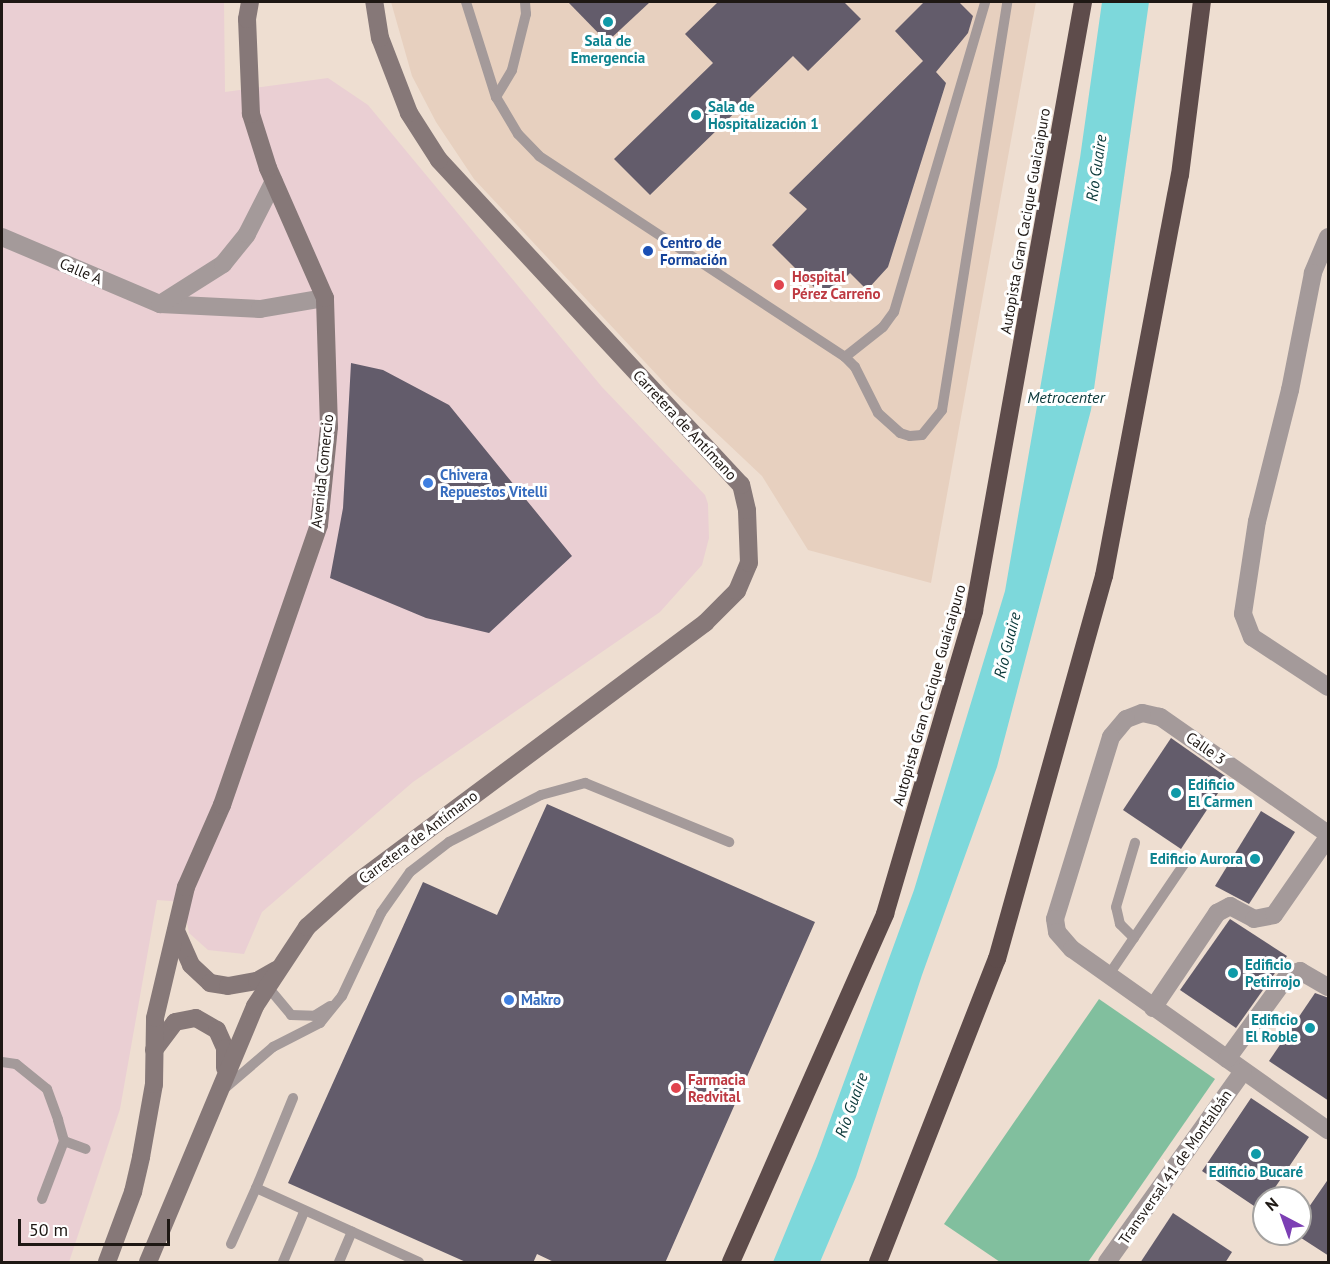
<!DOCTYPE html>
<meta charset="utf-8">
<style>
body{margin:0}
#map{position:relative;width:1330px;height:1264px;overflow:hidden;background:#eeded1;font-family:"PT Sans",sans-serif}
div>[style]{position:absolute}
.industrial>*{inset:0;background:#eacfd3}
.built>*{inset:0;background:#e7d0bf}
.green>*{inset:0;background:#81bf9e}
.water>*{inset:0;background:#7dd8db}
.building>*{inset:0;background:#635c6b}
.service>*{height:10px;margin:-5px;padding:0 5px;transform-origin:5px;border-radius:5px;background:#a49a9a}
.minor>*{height:18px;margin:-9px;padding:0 9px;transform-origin:9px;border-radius:9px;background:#a49a9a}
.secondary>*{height:18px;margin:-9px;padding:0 9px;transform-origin:9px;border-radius:9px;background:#867878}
.motorway>*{height:18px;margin:-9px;padding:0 9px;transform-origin:9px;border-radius:9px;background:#5e4c4b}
.dots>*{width:16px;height:16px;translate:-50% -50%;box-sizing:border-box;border:3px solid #fff;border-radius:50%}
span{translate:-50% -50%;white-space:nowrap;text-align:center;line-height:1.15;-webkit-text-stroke:6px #fff;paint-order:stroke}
.culture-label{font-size:15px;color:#0d838f;font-weight:700}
.left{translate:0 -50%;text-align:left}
.right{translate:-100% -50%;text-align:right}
.street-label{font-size:15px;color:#1e1814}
.transit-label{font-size:15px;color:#164399;font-weight:700}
.health-label{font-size:15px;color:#be3a42;font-weight:700}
.shop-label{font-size:15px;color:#366cbe;font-weight:700}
.water-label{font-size:16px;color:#093738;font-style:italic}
.frame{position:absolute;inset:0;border:3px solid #1e1814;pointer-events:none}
.north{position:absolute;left:1252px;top:1186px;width:60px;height:60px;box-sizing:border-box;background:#fff;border:2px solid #a5a3a1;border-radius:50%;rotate:319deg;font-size:16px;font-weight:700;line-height:24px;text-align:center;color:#1e1814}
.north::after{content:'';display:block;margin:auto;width:21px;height:27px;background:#7c3fb4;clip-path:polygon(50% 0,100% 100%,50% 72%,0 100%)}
.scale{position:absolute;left:18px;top:1219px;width:152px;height:27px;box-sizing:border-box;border:3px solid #1e1814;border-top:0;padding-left:8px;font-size:18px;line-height:21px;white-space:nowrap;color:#1e1814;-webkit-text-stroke:4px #fff;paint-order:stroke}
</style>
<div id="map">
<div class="industrial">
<i style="clip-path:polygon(2px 2px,224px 2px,225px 92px,328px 78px,368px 105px,602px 387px,705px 495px,708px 504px,709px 538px,702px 565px,660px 612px,413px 782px,262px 912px,244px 954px,208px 950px,189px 933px,183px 902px,157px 900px,120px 1109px,69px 1262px,2px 1262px)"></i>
</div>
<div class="built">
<i style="clip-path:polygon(391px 2px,1036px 2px,931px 583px,808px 550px,762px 476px,672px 391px,474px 179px,436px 122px,412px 76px)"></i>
</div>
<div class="green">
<i style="clip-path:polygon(1099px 999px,1215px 1079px,1088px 1262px,1000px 1262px,944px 1224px)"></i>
</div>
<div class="water">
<i style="clip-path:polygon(1102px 2px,1149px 2px,1091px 410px,997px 767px,922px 975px,856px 1177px,820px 1262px,773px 1262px,817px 1156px,914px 890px,1005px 591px,1080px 158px)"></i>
</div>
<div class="building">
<i style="clip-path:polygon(568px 2px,650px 2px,607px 42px)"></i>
<i style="clip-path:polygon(718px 2px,844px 2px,861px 19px,808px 71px,793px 56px,650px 195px,614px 159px,713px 63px,685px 34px)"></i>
<i style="clip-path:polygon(924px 2px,959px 2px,973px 16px,968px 33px,936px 72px,946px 83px,888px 267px,867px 290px,850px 273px,825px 298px,772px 245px,807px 209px,789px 193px,923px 61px,895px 31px)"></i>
<i style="clip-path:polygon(351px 363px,383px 370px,449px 405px,572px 556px,489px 633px,426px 618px,330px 578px,343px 508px)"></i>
<i style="clip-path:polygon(1171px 738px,1228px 778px,1181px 849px,1123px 810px)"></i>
<i style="clip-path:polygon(547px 804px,815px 922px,665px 1263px,556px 1263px,537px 1254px,533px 1263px,468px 1263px,288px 1183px,423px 882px,497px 915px)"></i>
<i style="clip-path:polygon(1261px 811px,1295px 832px,1249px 904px,1215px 886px)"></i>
<i style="clip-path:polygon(1230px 919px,1287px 956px,1236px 1028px,1180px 990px)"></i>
<i style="clip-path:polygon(1315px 993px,1329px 998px,1329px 1101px,1269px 1061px)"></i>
<i style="clip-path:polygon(1251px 1098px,1309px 1137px,1268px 1198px,1264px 1198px,1260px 1210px,1202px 1171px)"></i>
<i style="clip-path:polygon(1329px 1178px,1329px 1256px,1295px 1234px,1300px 1234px,1300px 1220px)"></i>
<i style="clip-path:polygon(1173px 1213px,1232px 1252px,1225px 1263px,1140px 1263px)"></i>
</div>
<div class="service">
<i style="left:466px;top:2px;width:100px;rotate:72.5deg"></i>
<i style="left:496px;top:97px;width:43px;rotate:59.3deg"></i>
<i style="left:518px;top:134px;width:30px;rotate:46deg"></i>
<i style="left:539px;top:156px;width:366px;rotate:33.3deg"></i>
<i style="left:845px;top:357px;width:14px;rotate:45deg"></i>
<i style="left:855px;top:367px;width:51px;rotate:63.4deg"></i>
<i style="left:878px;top:413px;width:30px;rotate:42deg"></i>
<i style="left:900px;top:433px;width:10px;rotate:17deg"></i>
<i style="left:910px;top:436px;width:12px;rotate:-5deg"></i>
<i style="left:922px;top:435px;width:32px;rotate:-51deg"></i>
<i style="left:942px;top:410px;width:413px;rotate:-80.9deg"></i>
<i style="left:496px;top:97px;width:31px;rotate:-59deg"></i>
<i style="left:512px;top:70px;width:58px;rotate:-76deg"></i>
<i style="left:526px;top:14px;width:12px;rotate:-95deg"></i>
<i style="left:845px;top:357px;width:48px;rotate:-38.3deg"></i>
<i style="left:883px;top:327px;width:19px;rotate:-54deg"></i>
<i style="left:894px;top:312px;width:323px;rotate:-73.6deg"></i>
<i style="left:1134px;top:938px;width:20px;rotate:-135deg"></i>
<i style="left:1120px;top:924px;width:17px;rotate:-103deg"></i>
<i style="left:1116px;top:907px;width:67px;rotate:-73.5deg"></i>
<i style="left:1110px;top:973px;width:135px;rotate:-55.8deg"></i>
<i style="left:267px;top:986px;width:38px;rotate:50deg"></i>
<i style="left:291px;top:1015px;width:23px;rotate:2deg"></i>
<i style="left:314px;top:1016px;width:19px;rotate:-32deg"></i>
<i style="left:2px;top:1062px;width:14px;rotate:8deg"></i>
<i style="left:16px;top:1064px;width:40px;rotate:39deg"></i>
<i style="left:47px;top:1089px;width:33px;rotate:70deg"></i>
<i style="left:58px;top:1120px;width:22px;rotate:74deg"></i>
<i style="left:64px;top:1141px;width:62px;rotate:110.8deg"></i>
<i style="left:224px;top:1089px;width:65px;rotate:-40.6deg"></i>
<i style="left:273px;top:1047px;width:53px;rotate:-27.1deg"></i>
<i style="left:320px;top:1023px;width:35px;rotate:-51deg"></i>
<i style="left:342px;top:996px;width:92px;rotate:-64.8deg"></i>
<i style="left:381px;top:913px;width:50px;rotate:-54.7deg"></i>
<i style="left:410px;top:872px;width:49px;rotate:-37.6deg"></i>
<i style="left:449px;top:842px;width:103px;rotate:-27.1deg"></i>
<i style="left:541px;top:795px;width:46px;rotate:-15.3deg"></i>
<i style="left:585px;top:783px;width:156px;rotate:22.3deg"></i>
<i style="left:293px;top:1098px;width:97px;rotate:112.3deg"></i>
<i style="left:256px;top:1188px;width:179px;rotate:24.4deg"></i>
<i style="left:64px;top:1141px;width:23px;rotate:20deg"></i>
<i style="left:231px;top:1244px;width:61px;rotate:-65.9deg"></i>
<i style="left:283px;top:1262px;width:54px;rotate:-67.2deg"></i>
<i style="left:339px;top:1262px;width:33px;rotate:-67deg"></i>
</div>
<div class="minor">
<i style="left:2px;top:237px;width:172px;rotate:23deg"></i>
<i style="left:160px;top:304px;width:100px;rotate:2.9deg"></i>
<i style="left:260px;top:309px;width:66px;rotate:-9.6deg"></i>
<i style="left:1328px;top:237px;width:39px;rotate:113deg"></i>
<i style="left:1313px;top:273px;width:119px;rotate:101.1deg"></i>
<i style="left:1290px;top:390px;width:135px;rotate:104.1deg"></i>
<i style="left:1257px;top:521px;width:94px;rotate:98.6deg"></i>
<i style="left:1243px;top:614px;width:25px;rotate:69deg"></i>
<i style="left:1252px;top:637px;width:91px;rotate:33.3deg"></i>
<i style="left:160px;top:304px;width:75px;rotate:-32.4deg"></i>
<i style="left:223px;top:264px;width:38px;rotate:-51deg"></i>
<i style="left:247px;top:234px;width:59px;rotate:-63deg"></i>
<i style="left:1328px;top:834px;width:205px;rotate:-145.1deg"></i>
<i style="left:1160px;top:717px;width:18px;rotate:-167deg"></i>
<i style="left:1142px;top:713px;width:17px;rotate:159deg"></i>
<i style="left:1126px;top:719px;width:23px;rotate:130deg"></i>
<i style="left:1111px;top:737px;width:190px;rotate:107.1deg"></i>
<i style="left:1055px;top:919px;width:13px;rotate:81deg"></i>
<i style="left:1057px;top:932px;width:23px;rotate:49deg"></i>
<i style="left:1072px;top:949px;width:314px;rotate:35.3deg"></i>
<i style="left:1153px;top:1008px;width:115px;rotate:-56deg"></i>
<i style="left:1217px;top:913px;width:15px;rotate:-28deg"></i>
<i style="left:1230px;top:906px;width:27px;rotate:28deg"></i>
<i style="left:1254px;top:919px;width:20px;rotate:-11deg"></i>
<i style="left:1274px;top:915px;width:95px;rotate:-55.3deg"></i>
<i style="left:1227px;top:1059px;width:104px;rotate:-54deg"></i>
<i style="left:1288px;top:975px;width:13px;rotate:-18deg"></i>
<i style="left:1300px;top:971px;width:32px;rotate:30deg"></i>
<i style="left:1107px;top:1262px;width:234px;rotate:-54.5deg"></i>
</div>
<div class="secondary">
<i style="left:176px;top:931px;width:37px;rotate:66deg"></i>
<i style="left:191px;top:965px;width:26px;rotate:43deg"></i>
<i style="left:210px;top:983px;width:18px;rotate:9deg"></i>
<i style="left:228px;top:986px;width:29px;rotate:-10deg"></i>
<i style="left:257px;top:981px;width:22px;rotate:-30deg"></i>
<i style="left:154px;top:1050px;width:35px;rotate:-53deg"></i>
<i style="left:175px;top:1022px;width:21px;rotate:-11deg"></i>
<i style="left:196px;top:1018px;width:24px;rotate:30deg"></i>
<i style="left:217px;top:1030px;width:20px;rotate:66deg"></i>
<i style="left:225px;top:1048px;width:20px;rotate:90deg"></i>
<i style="left:107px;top:1262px;width:75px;rotate:-69.6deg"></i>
<i style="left:133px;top:1192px;width:36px;rotate:-77deg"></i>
<i style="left:141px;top:1157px;width:74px;rotate:-79.9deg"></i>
<i style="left:154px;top:1084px;width:66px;rotate:-89.1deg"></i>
<i style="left:155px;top:1018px;width:135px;rotate:-76.7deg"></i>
<i style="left:186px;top:887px;width:90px;rotate:-66.3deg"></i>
<i style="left:222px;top:805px;width:296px;rotate:-70.9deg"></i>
<i style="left:319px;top:525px;width:99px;rotate:-84.2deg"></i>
<i style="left:329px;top:427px;width:129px;rotate:-91.8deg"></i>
<i style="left:325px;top:298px;width:142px;rotate:-113.7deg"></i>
<i style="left:268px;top:168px;width:57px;rotate:-107.5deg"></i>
<i style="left:251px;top:114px;width:95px;rotate:-92.4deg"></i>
<i style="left:247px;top:19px;width:17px;rotate:-80deg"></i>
<i style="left:148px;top:1262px;width:277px;rotate:-67.3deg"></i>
<i style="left:255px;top:1006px;width:95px;rotate:-56.6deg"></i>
<i style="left:307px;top:927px;width:64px;rotate:-41.9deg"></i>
<i style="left:355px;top:884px;width:437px;rotate:-36.7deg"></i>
<i style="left:705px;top:623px;width:45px;rotate:-45deg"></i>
<i style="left:737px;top:591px;width:30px;rotate:-67deg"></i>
<i style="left:749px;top:563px;width:53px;rotate:-92.2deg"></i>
<i style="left:747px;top:510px;width:26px;rotate:-103deg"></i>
<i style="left:741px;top:485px;width:444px;rotate:-132.9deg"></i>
<i style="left:439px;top:160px;width:56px;rotate:-122.6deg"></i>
<i style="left:409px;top:113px;width:80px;rotate:-111.1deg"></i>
<i style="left:380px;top:38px;width:36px;rotate:-99deg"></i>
</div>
<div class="motorway">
<i style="left:731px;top:1262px;width:381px;rotate:-66.1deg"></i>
<i style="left:885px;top:914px;width:316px;rotate:-73.6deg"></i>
<i style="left:974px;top:611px;width:619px;rotate:-79.85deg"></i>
<i style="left:878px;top:1262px;width:326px;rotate:-68.6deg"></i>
<i style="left:997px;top:959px;width:398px;rotate:-74.4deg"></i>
<i style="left:1104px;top:576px;width:408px;rotate:-79.3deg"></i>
<i style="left:1180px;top:175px;width:174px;rotate:-82.8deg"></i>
</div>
<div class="dots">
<i style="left:608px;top:22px;background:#0f9aa8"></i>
<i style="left:696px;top:115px;background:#0f9aa8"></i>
<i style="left:648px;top:251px;background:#1a4fb4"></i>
<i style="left:779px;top:285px;background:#e0444e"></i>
<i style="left:428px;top:483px;background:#3f7fe0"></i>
<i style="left:1176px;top:793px;background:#0f9aa8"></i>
<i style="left:1255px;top:859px;background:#0f9aa8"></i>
<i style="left:1233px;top:973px;background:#0f9aa8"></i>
<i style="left:509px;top:1000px;background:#3f7fe0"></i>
<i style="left:1310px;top:1028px;background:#0f9aa8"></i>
<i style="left:676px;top:1088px;background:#e0444e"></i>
<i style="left:1256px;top:1154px;background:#0f9aa8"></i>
</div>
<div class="culture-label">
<span style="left:608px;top:49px">Sala de<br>Emergencia</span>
<span class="left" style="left:708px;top:115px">Sala de<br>Hospitalización 1</span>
<span class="left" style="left:1188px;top:793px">Edificio<br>El Carmen</span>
<span class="right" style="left:1243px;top:859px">Edificio Aurora</span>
<span class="left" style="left:1245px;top:973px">Edificio<br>Petirrojo</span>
<span class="right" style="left:1298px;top:1028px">Edificio<br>El Roble</span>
<span style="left:1256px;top:1172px">Edificio Bucaré</span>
</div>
<div class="street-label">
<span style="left:1025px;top:221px;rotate:-80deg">Autopista Gran Cacique Guaicaipuro</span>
<span style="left:81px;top:271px;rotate:23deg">Calle A</span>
<span style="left:685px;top:425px;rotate:47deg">Carretera de Antímano</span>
<span style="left:322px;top:471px;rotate:-84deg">Avenida Comercio</span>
<span style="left:929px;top:695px;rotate:-74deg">Autopista Gran Cacique Guaicaipuro</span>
<span style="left:1206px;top:748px;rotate:35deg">Calle 3</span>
<span style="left:418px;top:837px;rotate:-37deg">Carretera de Antímano</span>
<span style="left:1175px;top:1167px;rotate:-55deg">Transversal 41 de Montalbán</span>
</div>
<div class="transit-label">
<span class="left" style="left:660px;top:251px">Centro de<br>Formación</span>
</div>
<div class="health-label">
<span class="left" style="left:792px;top:285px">Hospital<br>Pérez Carreño</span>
<span class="left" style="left:688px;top:1088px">Farmacia<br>Redvital</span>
</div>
<div class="shop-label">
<span class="left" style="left:440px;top:483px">Chivera<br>Repuestos Vitelli</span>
<span class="left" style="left:521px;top:1000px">Makro</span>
</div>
<div class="water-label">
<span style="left:1096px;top:168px;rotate:-82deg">Río Guaire</span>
<span style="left:1066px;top:397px">Metrocenter</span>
<span style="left:1007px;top:645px;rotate:-76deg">Río Guaire</span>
<span style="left:851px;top:1105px;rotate:-70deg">Río Guaire</span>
</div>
<div class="frame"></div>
<div class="north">N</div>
<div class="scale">50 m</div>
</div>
